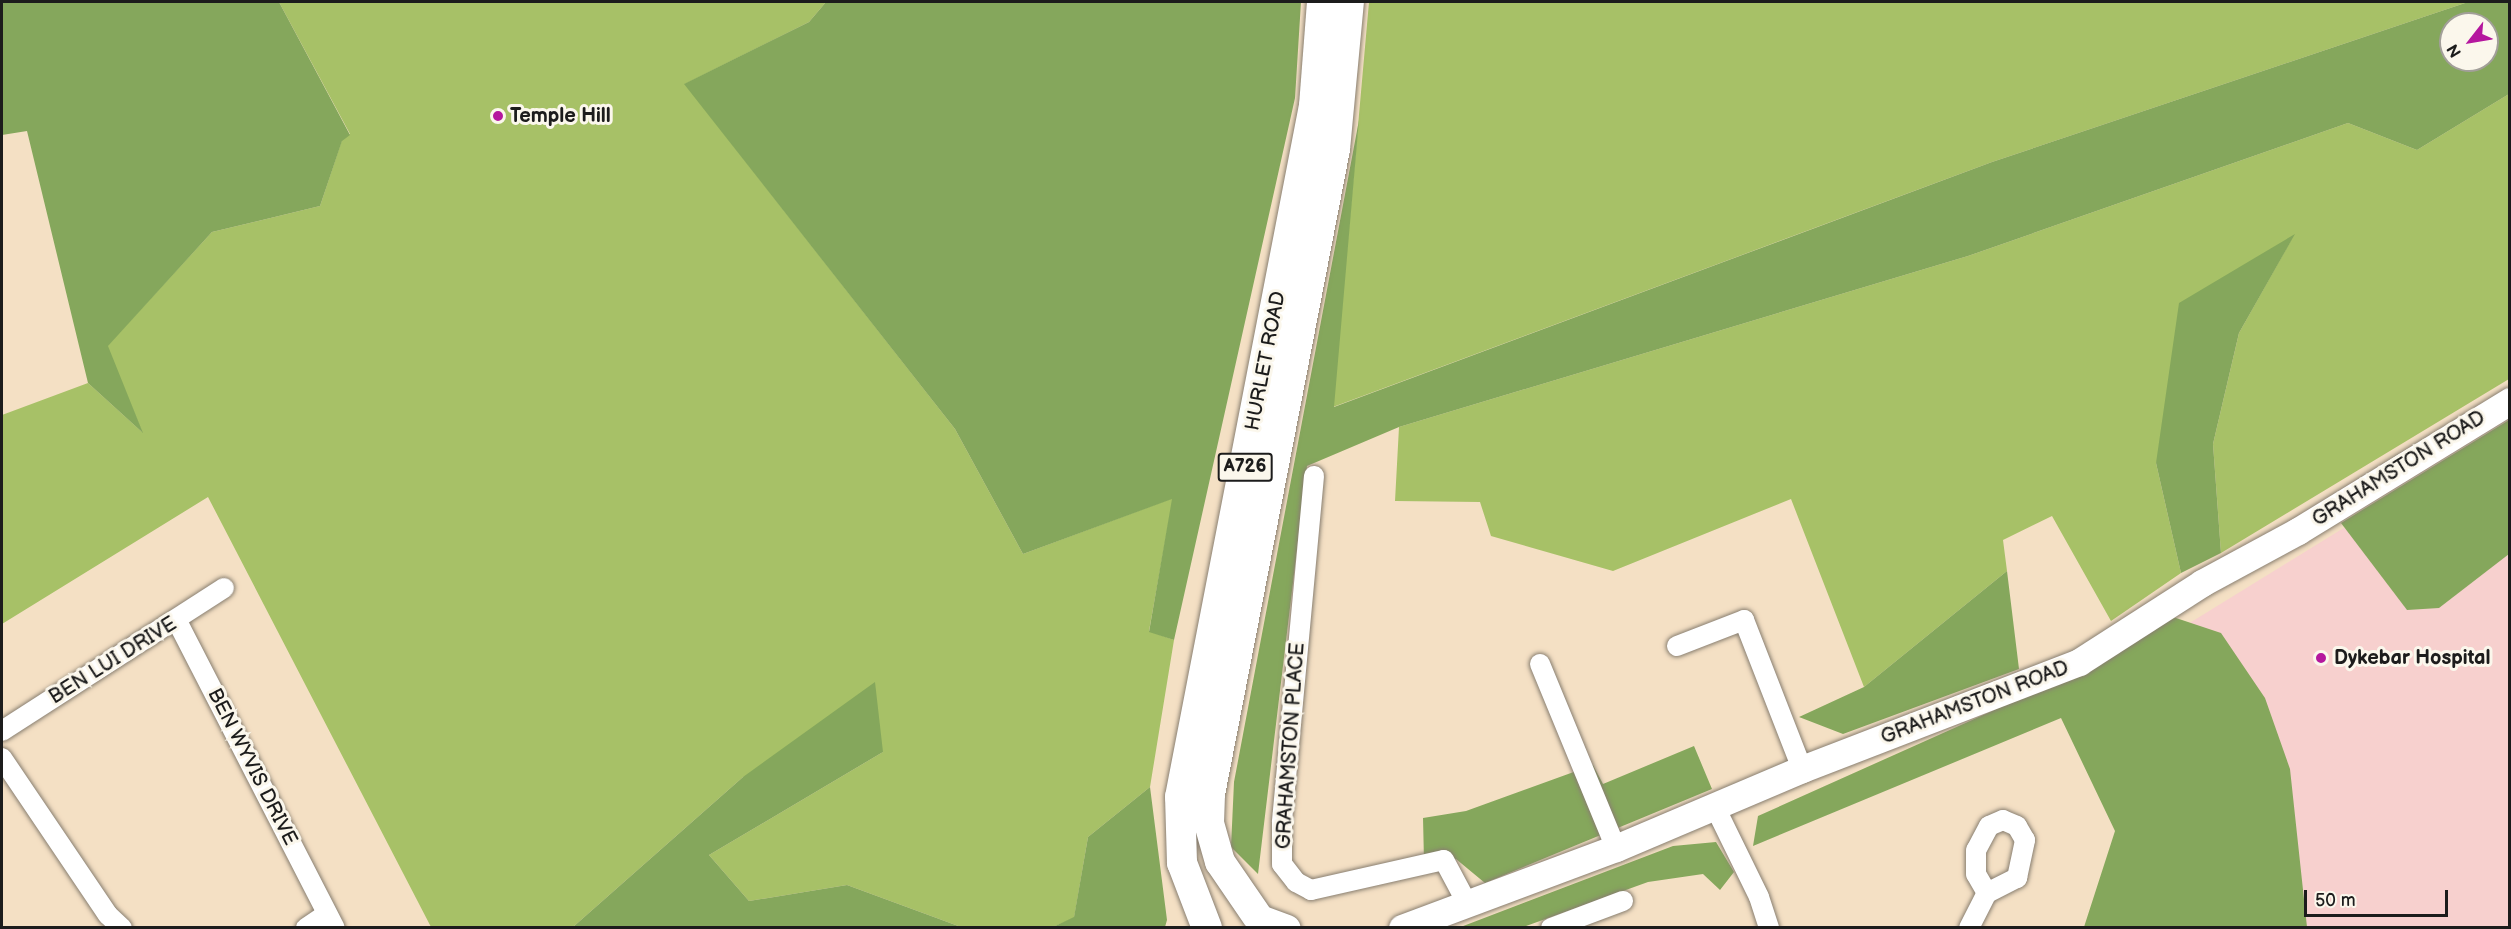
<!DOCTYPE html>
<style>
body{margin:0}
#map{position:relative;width:2511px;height:929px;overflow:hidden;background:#f4e0c4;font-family:"Balsamiq Sans",sans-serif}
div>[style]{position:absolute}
.built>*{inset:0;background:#f7d0ce}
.green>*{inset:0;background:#a7c167}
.forest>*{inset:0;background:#85a75c}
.roads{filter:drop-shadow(0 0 2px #887e70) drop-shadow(0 0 2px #887e70)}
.minor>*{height:20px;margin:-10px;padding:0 10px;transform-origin:10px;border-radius:10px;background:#fff}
.secondary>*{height:27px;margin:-13.5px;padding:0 13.5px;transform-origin:13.5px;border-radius:13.5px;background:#fff}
.primary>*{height:30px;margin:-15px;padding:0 15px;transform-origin:15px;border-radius:15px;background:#fff}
.dots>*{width:16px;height:16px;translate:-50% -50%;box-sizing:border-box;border:3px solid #fbf7ec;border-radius:50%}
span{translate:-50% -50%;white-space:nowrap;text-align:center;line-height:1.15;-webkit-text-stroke:6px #fbf7ec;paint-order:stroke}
.shield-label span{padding:2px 4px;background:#fbf7ec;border:2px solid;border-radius:4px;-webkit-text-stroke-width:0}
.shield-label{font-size:18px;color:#1c1c1c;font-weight:700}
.poi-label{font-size:20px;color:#1c1c1c;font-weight:700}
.left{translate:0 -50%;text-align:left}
.street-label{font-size:20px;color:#1c1c1c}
.frame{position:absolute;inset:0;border:3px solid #1c1c1c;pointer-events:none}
.north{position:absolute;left:2439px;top:12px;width:60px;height:60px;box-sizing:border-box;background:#fbf7ec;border:2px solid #a29f99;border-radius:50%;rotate:239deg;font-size:16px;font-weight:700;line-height:24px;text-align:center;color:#1c1c1c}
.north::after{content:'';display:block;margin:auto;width:21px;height:27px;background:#b5179e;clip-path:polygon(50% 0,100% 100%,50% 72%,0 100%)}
.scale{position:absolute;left:2304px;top:890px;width:144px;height:27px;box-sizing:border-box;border:3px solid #1c1c1c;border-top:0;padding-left:8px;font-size:18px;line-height:21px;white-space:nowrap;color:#1c1c1c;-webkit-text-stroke:4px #fbf7ec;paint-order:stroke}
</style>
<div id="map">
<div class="built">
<i style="clip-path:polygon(2509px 426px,2509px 927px,2096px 927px,2132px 825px,2073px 695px)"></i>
</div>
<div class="green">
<i style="clip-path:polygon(279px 2px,826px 2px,809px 22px,685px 84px,955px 429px,1023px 554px,1173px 498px,1149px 631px,1174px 640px,1150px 787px,1088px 837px,1074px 918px,1053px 927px,961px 927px,847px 885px,749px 901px,709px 855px,883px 752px,743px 777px,573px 927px,431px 927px,208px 497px,2px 624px,2px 415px,88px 383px,142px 432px,107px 346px,212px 232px,320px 206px,342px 140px,350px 134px)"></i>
<i style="clip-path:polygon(1369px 2px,2468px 2px,1992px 162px,1333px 407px)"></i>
<i style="clip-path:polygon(2509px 94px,2509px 379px,2221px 553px,2213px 444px,2239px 333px,2294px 235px,2156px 463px,2181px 573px,2111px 621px,2052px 516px,2003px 540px,2007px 571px,1864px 687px,1791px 499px,1613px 571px,1491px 536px,1480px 502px,1395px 501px,1399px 427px,1968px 256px,2348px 123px,2417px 150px)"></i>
</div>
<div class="forest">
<i style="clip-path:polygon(2px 2px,279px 2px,350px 135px,342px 141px,320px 206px,212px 232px,108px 346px,143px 433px,88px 383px,27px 131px,2px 135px)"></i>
<i style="clip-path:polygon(826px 2px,1301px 2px,1295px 98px,1174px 640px,1149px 632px,1172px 499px,1023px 554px,955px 429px,684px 84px,809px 22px)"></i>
<i style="clip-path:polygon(evenodd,2468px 2px,2509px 2px,2509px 94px,2417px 150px,2348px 123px,1968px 256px,1399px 427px,1307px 466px,1258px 874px,1231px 847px,1234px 782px,1359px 120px,1334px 407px,1992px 162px,2468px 2px,2451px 24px,2487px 24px,2487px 60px,2451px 60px,2451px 24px)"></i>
<i style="clip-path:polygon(2295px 234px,2239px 333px,2213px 444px,2221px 553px,2181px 573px,2156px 463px,2179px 303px)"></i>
<i style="clip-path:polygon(2509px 420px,2509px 554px,2439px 608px,2407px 610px,2341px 523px)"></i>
<i style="clip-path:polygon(2007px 571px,2019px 669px,1843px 734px,1799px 717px,1864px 687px)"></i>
<i style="clip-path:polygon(2173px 617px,2221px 633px,2265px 698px,2290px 769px,2307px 927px,2084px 927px,2115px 831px,2061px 718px,1753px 846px,1758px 816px,2088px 668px)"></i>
<i style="clip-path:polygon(875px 682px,883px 752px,709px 855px,749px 901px,847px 885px,961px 927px,573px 927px,743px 777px)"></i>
<i style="clip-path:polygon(1694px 746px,1712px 789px,1485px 883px,1456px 859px,1424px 861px,1423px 818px,1466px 811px,1593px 765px,1603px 784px)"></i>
<i style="clip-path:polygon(1150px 787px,1167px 920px,1165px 927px,1053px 927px,1074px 917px,1088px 837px)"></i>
<i style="clip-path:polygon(1716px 842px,1734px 872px,1720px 890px,1703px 874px,1648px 882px,1523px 927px,1458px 928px,1673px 846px)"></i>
</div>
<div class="roads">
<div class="minor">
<i style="left:1314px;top:476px;width:348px;rotate:95.3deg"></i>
<i style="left:1282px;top:823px;width:41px;rotate:90deg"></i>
<i style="left:1282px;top:864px;width:23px;rotate:52deg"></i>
<i style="left:1296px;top:882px;width:17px;rotate:28deg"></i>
<i style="left:1311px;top:890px;width:136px;rotate:-12.7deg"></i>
<i style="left:1444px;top:860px;width:49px;rotate:61.9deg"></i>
<i style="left:177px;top:621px;width:345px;rotate:62.8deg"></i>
<i style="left:1677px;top:646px;width:72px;rotate:-21.2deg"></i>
<i style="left:1744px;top:620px;width:160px;rotate:68.7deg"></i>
<i style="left:1540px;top:664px;width:199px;rotate:67.6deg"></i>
<i style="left:2px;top:731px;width:264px;rotate:-32.8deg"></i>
<i style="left:2px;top:758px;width:189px;rotate:56deg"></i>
<i style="left:108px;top:915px;width:19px;rotate:43deg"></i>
<i style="left:1714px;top:805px;width:102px;rotate:63.9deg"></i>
<i style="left:1759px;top:897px;width:33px;rotate:72deg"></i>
<i style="left:306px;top:928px;width:25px;rotate:-34deg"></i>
<i style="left:1551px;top:928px;width:77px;rotate:-20.6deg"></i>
<i style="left:1969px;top:928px;width:39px;rotate:-63deg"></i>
<i style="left:1987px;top:893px;width:34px;rotate:-27deg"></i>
<i style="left:2017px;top:878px;width:39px;rotate:-78deg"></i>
<i style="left:2025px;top:840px;width:16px;rotate:-120deg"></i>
<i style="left:2017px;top:826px;width:15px;rotate:-157deg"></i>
<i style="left:2003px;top:820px;width:15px;rotate:157deg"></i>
<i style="left:1989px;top:826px;width:27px;rotate:118deg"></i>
<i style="left:1976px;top:850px;width:24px;rotate:90deg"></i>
<i style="left:1976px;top:874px;width:22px;rotate:60deg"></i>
</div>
<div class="secondary">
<i style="left:1265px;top:920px;width:23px;rotate:20deg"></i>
<i style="left:1402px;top:928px;width:228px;rotate:-20.5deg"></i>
<i style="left:1616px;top:848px;width:202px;rotate:-23deg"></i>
<i style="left:1802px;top:769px;width:297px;rotate:-21.1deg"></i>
<i style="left:2079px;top:662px;width:146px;rotate:-32.7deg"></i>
<i style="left:2202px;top:583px;width:109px;rotate:-28.4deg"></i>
<i style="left:2298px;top:531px;width:249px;rotate:-31.5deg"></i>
</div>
<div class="primary">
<i style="left:1257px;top:916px;width:65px;rotate:-124.4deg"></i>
<i style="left:1220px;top:862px;width:41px;rotate:-105.8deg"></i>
<i style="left:1209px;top:823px;width:29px;rotate:-88deg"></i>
<i style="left:1210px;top:794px;width:657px;rotate:-79.03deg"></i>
<i style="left:1335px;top:149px;width:148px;rotate:-84.6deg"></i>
<i style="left:1207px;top:928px;width:70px;rotate:-111deg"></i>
<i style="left:1182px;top:863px;width:66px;rotate:-91.7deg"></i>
<i style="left:1180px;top:797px;width:704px;rotate:-79.03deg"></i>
<i style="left:1314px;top:106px;width:104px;rotate:-85.6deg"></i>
</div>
</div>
<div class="dots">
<i style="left:498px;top:116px;background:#b5179e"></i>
<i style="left:2321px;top:658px;background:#b5179e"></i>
</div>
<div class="shield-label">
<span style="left:1245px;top:467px">A726</span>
</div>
<div class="poi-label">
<span class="left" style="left:510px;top:116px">Temple Hill</span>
<span class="left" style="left:2334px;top:658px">Dykebar Hospital</span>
</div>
<div class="street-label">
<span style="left:1266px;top:361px;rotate:-79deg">HURLET ROAD</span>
<span style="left:2399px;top:469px;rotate:-32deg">GRAHAMSTON ROAD</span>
<span style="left:113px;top:661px;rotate:-32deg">BEN LUI DRIVE</span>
<span style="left:1975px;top:703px;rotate:-21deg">GRAHAMSTON ROAD</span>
<span style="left:1291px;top:746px;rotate:-86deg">GRAHAMSTON PLACE</span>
<span style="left:252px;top:767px;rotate:63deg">BEN WYVIS DRIVE</span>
</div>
<div class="frame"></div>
<div class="north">N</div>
<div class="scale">50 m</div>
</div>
